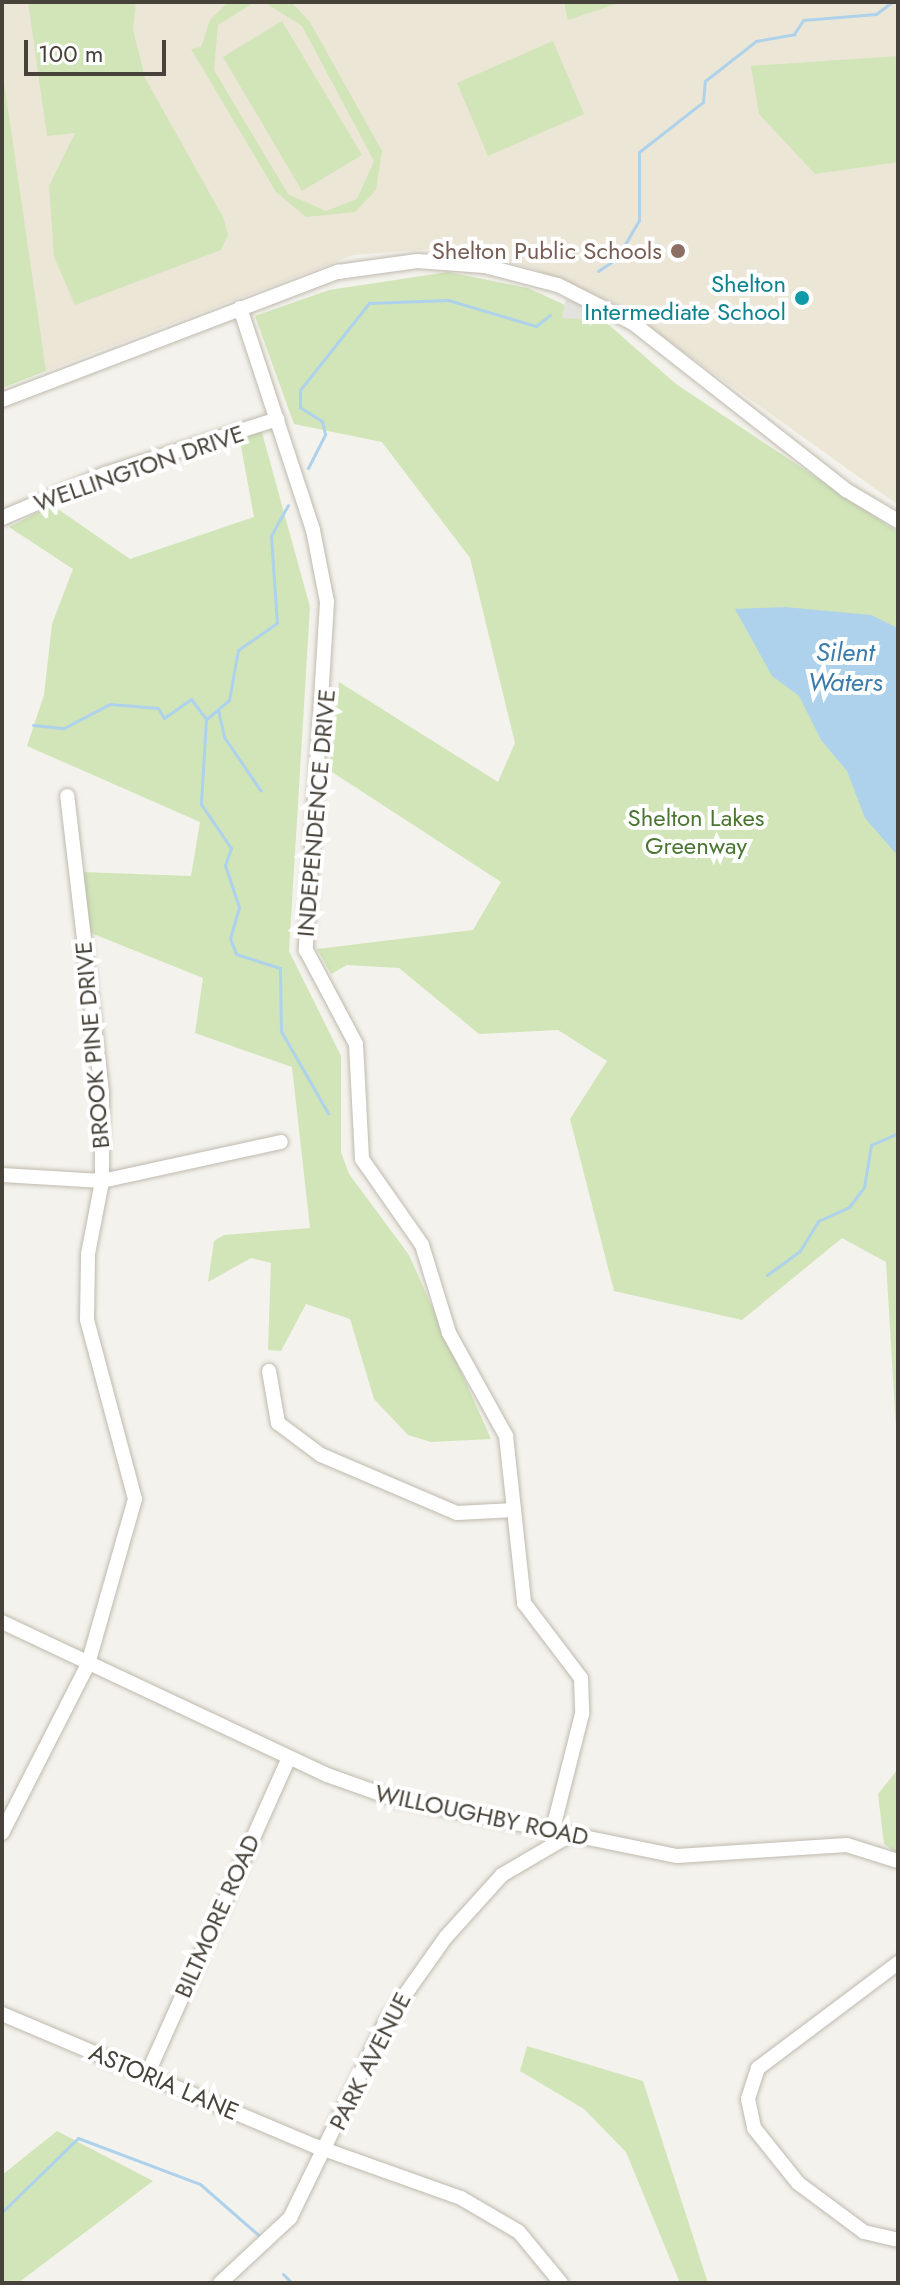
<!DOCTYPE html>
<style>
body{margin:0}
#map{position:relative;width:900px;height:2285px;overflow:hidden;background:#f4f2ec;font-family:Jost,sans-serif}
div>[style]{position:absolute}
.education>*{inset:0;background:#ece6d7}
.green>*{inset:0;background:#d1e5b8}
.parking>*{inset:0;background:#e4e2df}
.water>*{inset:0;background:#aed2eb}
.stream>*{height:3px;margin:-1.5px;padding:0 1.5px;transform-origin:1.5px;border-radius:1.5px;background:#aed2eb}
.roads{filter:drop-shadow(0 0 2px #bfbaaf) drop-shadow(0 0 2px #bfbaaf)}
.minor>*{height:14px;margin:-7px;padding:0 7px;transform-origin:7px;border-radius:7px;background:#fff}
.dots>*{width:22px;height:22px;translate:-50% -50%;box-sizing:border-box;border:4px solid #fff;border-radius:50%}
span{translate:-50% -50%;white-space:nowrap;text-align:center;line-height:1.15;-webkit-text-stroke:8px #fff;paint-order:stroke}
.education-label{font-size:24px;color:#785e54}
.right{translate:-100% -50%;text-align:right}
.culture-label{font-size:24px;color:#0d838f}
.street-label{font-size:24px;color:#48433a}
.park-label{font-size:24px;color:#4b7631}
.water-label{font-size:26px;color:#3b7cac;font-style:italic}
.frame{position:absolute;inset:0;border:4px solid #48433a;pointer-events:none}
.scale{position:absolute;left:24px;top:40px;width:142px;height:36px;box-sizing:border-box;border:4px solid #48433a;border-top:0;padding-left:10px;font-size:24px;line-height:28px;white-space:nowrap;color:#48433a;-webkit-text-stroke:6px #fff;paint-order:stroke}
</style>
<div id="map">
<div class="education">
<i style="clip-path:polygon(2px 2px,898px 2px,898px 505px,618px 305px,533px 268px,445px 248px,353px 255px,46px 371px,2px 112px)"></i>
</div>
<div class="green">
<i style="clip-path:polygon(28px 2px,136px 2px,133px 30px,145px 78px,223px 217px,228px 234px,221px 250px,75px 305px,54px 257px,49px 186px,75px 133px,47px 136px)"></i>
<i style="clip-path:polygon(228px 2px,255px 2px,218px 25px,214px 70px,288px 194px,326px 211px,357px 199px,374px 161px,302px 26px,264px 2px,291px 2px,310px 22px,382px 151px,376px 190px,355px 212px,306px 217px,276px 192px,191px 49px,201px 47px,210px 20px)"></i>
<i style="clip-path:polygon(564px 2px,622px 2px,568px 20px)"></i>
<i style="clip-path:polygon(282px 21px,362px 155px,302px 191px,223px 57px)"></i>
<i style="clip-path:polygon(553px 41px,584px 114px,488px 156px,457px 83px)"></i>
<i style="clip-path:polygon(898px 56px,898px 162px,815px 174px,759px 114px,751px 66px)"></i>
<i style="clip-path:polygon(2px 68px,46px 371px,2px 388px)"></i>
<i style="clip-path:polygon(448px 272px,528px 288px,609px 325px,676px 384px,898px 532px,898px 1460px,886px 1262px,842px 1238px,742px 1320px,614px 1291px,570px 1119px,607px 1061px,558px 1030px,479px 1034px,399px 968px,347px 965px,331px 974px,317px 949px,473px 930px,501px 882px,329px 770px,339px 682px,498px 782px,515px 743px,470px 558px,382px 442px,294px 424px,255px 316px,329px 290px)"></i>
<i style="clip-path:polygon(261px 429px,310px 607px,289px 951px,341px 1056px,341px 1152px,349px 1174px,409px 1255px,491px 1439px,431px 1442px,408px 1435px,374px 1399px,350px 1319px,306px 1304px,281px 1351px,268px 1350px,271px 1263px,251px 1258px,208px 1282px,214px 1241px,224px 1235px,310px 1228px,292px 1067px,195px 1033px,203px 978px,91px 933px,81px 872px,191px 876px,200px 822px,27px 746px,44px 695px,52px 624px,73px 569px,9px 527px,52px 505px,130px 559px,254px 517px,240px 441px)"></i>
<i style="clip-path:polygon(898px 1769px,898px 1854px,884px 1844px,878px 1794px)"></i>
<i style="clip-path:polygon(527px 2046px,643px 2081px,708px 2283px,680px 2283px,626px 2152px,584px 2109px,520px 2071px)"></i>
<i style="clip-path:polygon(57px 2131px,153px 2181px,18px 2283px,2px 2283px,2px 2175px)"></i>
</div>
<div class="parking">
<i style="clip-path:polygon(566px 299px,604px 314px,602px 320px,562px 318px)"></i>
</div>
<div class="water">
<i style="clip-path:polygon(785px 607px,871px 615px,898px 628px,898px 856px,865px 818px,847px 771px,821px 740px,799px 696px,772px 676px,735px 609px)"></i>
</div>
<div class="stream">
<i style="left:598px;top:271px;width:23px;rotate:-34deg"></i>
<i style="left:617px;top:258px;width:44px;rotate:-59.9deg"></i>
<i style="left:639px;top:220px;width:68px;rotate:-90deg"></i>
<i style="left:639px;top:152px;width:81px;rotate:-38deg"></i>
<i style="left:703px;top:102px;width:21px;rotate:-85deg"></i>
<i style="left:705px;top:81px;width:65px;rotate:-38.1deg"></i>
<i style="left:756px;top:41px;width:39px;rotate:-10deg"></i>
<i style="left:794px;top:34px;width:17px;rotate:-57deg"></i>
<i style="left:803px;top:20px;width:73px;rotate:-4.7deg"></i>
<i style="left:876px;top:14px;width:20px;rotate:-37deg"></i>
<i style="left:308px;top:468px;width:38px;rotate:-63deg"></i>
<i style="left:325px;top:434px;width:13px;rotate:-103deg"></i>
<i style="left:322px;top:421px;width:26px;rotate:-148deg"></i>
<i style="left:300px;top:407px;width:17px;rotate:-90deg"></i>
<i style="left:300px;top:390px;width:111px;rotate:-51.6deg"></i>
<i style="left:369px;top:303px;width:79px;rotate:-2.2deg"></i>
<i style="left:448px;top:300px;width:92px;rotate:16.5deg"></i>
<i style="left:536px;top:326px;width:18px;rotate:-38deg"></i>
<i style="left:288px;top:505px;width:35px;rotate:119deg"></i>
<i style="left:271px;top:536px;width:87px;rotate:86.1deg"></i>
<i style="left:277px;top:623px;width:47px;rotate:145.3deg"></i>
<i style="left:238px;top:650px;width:51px;rotate:100.2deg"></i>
<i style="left:229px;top:700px;width:30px;rotate:140deg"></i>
<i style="left:206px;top:719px;width:85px;rotate:93.4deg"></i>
<i style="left:201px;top:804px;width:53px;rotate:55.7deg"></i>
<i style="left:231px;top:848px;width:18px;rotate:109deg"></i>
<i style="left:225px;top:865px;width:44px;rotate:71.6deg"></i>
<i style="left:239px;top:907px;width:32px;rotate:106deg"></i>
<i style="left:230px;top:938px;width:17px;rotate:69deg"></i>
<i style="left:236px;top:954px;width:46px;rotate:17.7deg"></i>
<i style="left:280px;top:968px;width:63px;rotate:89.1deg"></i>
<i style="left:281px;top:1031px;width:95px;rotate:60.2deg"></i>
<i style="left:218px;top:710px;width:28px;rotate:77deg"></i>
<i style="left:224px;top:737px;width:65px;rotate:55.6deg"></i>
<i style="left:33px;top:725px;width:31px;rotate:6deg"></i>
<i style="left:64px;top:728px;width:52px;rotate:-27.6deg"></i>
<i style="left:110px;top:704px;width:48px;rotate:4.8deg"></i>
<i style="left:158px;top:708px;width:12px;rotate:59deg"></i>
<i style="left:164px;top:718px;width:33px;rotate:-35deg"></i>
<i style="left:191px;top:699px;width:25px;rotate:53deg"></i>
<i style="left:767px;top:1275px;width:39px;rotate:-36deg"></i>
<i style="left:799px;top:1252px;width:36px;rotate:-58deg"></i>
<i style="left:818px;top:1221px;width:34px;rotate:-24deg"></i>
<i style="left:849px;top:1207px;width:25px;rotate:-53deg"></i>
<i style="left:864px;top:1187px;width:43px;rotate:-80.5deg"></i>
<i style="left:871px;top:1145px;width:30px;rotate:-24deg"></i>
<i style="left:2px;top:2212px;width:106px;rotate:-44.2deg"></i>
<i style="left:78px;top:2138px;width:130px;rotate:20.7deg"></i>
<i style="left:200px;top:2184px;width:82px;rotate:41.1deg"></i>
<i style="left:283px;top:2274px;width:13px;rotate:45deg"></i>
</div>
<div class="roads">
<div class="minor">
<i style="left:240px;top:308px;width:234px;rotate:71.8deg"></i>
<i style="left:313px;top:530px;width:73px;rotate:79deg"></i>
<i style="left:327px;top:602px;width:349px;rotate:93.5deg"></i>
<i style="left:306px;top:950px;width:106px;rotate:62deg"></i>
<i style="left:356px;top:1044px;width:115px;rotate:87deg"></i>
<i style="left:362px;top:1159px;width:105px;rotate:55.1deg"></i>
<i style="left:422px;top:1245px;width:92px;rotate:72.9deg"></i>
<i style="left:449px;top:1333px;width:118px;rotate:61deg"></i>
<i style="left:506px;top:1436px;width:168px;rotate:83.8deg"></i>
<i style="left:524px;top:1603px;width:94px;rotate:52.8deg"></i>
<i style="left:581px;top:1678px;width:36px;rotate:88deg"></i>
<i style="left:582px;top:1714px;width:119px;rotate:104.2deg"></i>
<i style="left:2px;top:400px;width:360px;rotate:-20.9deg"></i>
<i style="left:338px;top:272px;width:80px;rotate:-7.9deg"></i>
<i style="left:417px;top:261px;width:68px;rotate:4.2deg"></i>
<i style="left:485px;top:266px;width:75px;rotate:14.6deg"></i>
<i style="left:558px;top:285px;width:84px;rotate:26.9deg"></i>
<i style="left:633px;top:323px;width:271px;rotate:38.1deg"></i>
<i style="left:846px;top:490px;width:61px;rotate:30.8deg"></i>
<i style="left:2px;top:518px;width:112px;rotate:-23.1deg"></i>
<i style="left:105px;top:474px;width:181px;rotate:-17.7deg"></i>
<i style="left:2px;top:1175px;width:100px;rotate:3.4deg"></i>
<i style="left:102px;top:1181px;width:183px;rotate:-12.3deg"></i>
<i style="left:269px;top:1371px;width:53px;rotate:80.2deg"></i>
<i style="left:278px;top:1423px;width:54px;rotate:36.7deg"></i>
<i style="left:321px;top:1455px;width:148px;rotate:23.1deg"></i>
<i style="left:457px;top:1513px;width:57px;rotate:-3deg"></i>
<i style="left:2px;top:1622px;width:359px;rotate:25.2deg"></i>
<i style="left:327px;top:1775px;width:69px;rotate:19.5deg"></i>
<i style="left:392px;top:1798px;width:291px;rotate:11.5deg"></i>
<i style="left:677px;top:1856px;width:170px;rotate:-3.7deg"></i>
<i style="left:847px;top:1845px;width:53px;rotate:17.4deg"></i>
<i style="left:2px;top:1833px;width:190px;rotate:-63deg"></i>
<i style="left:88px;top:1664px;width:172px;rotate:-74.1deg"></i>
<i style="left:135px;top:1499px;width:185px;rotate:-105deg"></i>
<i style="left:87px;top:1320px;width:66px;rotate:-89.1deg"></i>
<i style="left:88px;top:1254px;width:74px;rotate:-79.1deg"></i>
<i style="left:102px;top:1181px;width:89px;rotate:-90deg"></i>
<i style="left:102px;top:1092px;width:298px;rotate:-96.7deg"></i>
<i style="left:898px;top:1963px;width:175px;rotate:143.1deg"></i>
<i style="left:758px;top:2068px;width:33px;rotate:108deg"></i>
<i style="left:748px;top:2099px;width:30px;rotate:78deg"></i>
<i style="left:754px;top:2128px;width:70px;rotate:51.3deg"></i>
<i style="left:798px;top:2183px;width:82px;rotate:36.6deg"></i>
<i style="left:864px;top:2232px;width:35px;rotate:13deg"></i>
<i style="left:2px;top:2014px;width:340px;rotate:22.9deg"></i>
<i style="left:315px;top:2146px;width:155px;rotate:19.6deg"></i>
<i style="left:461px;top:2198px;width:67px;rotate:30.4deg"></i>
<i style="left:519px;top:2232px;width:66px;rotate:50.5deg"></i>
<i style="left:147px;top:2075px;width:347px;rotate:-65.9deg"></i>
<i style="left:220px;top:2283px;width:96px;rotate:-42.9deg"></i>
<i style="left:290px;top:2218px;width:217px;rotate:-64deg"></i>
<i style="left:385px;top:2023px;width:105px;rotate:-54.7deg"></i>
<i style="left:446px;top:1937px;width:84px;rotate:-47.9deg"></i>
<i style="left:502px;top:1875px;width:81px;rotate:-30.4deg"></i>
</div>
</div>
<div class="dots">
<i style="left:678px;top:251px;background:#8d6e63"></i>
<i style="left:802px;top:298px;background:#0f9aa8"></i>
</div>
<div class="education-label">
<span class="right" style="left:662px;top:251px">Shelton Public Schools</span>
</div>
<div class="culture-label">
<span class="right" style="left:786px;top:298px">Shelton<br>Intermediate School</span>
</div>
<div class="street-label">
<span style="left:139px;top:468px;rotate:-19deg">WELLINGTON DRIVE</span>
<span style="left:316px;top:813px;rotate:-85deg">INDEPENDENCE DRIVE</span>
<span style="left:92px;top:1045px;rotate:-95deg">BROOK PINE DRIVE</span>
<span style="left:482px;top:1815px;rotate:12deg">WILLOUGHBY ROAD</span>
<span style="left:217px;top:1916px;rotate:-66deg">BILTMORE ROAD</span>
<span style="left:370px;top:2061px;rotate:-63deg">PARK AVENUE</span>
<span style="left:164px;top:2082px;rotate:23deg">ASTORIA LANE</span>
</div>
<div class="park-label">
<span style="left:696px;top:832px">Shelton Lakes<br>Greenway</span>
</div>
<div class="water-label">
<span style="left:845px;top:668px">Silent<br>Waters</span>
</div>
<div class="frame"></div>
<div class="scale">100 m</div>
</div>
